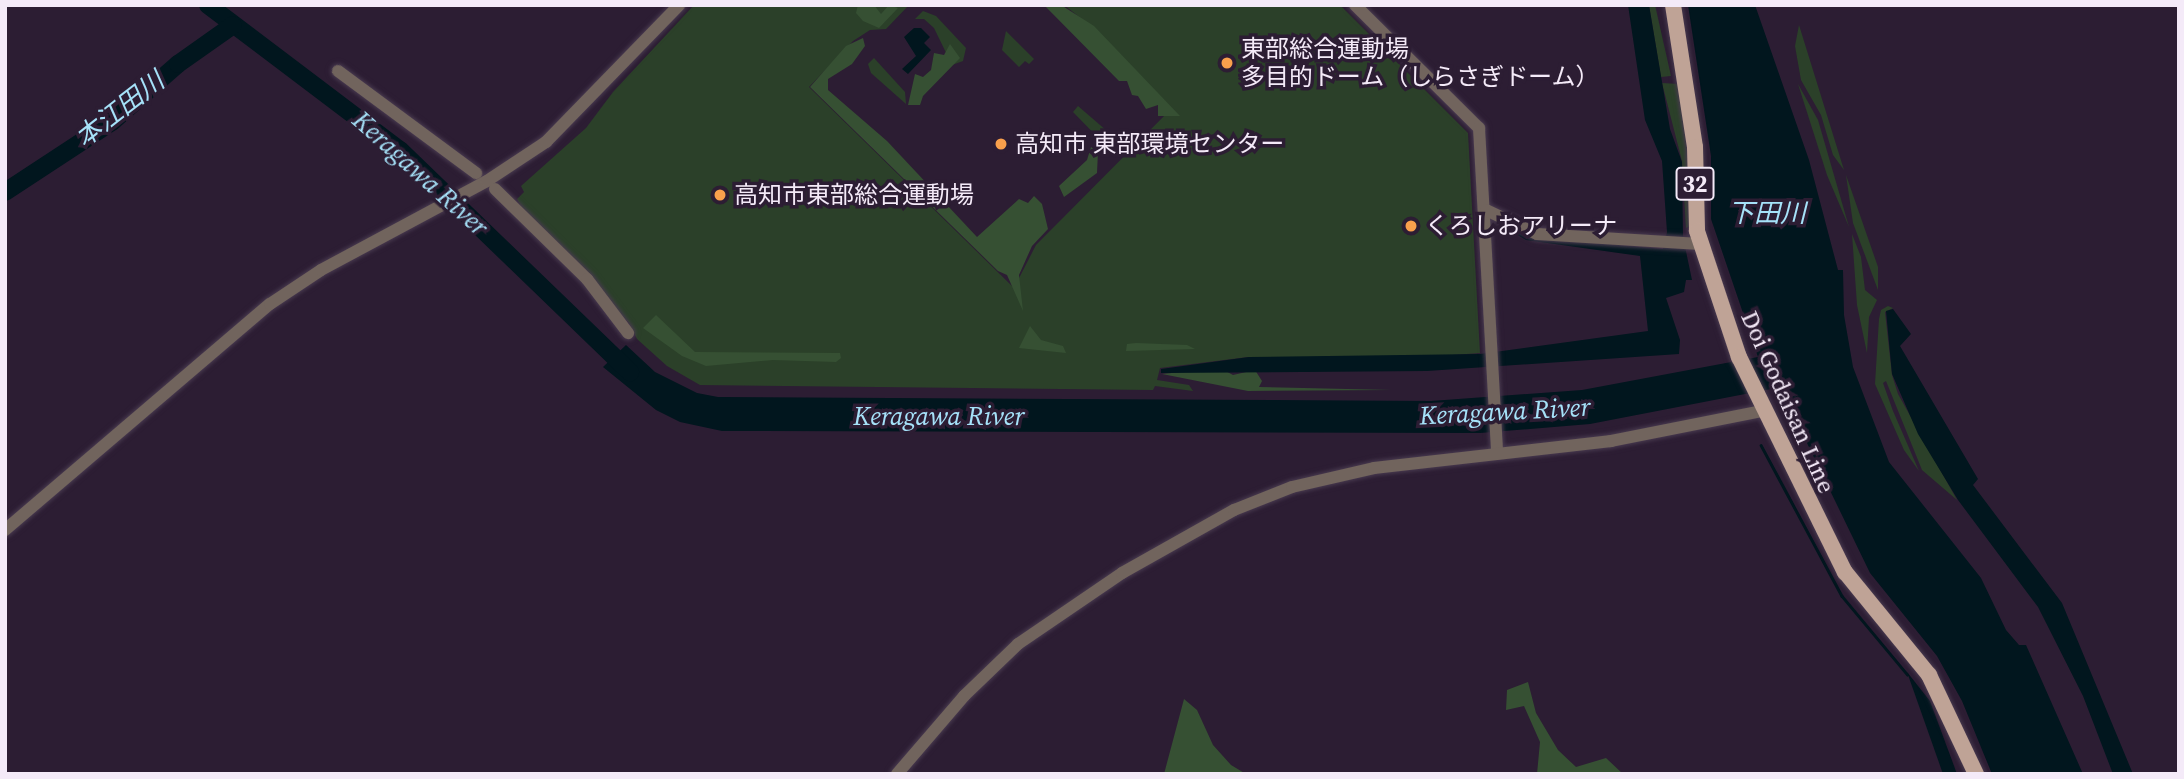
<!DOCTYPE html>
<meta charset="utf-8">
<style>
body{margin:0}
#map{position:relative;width:2184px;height:779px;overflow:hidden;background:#2c1d33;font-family:"Source Serif 4","Noto Sans JP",serif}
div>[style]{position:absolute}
.green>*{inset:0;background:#2b4029}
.forest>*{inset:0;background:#365033}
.water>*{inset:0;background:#01161e}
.stream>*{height:2.5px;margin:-1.25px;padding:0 1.25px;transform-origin:1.25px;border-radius:1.25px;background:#01161e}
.river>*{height:18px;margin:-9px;padding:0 9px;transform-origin:9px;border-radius:9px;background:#01161e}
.roads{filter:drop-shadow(0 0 2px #483a4f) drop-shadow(0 0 2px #483a4f)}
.minor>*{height:12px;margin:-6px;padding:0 6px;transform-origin:6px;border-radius:6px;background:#71645d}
.major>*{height:16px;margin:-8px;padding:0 8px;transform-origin:8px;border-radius:8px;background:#bfa396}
.dots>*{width:19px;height:19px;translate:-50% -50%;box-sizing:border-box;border:4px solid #2c1d33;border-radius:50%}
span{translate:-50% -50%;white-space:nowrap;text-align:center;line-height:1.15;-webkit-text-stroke:7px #2c1d33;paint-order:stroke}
.shield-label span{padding:2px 5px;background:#2c1d33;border:2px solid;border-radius:5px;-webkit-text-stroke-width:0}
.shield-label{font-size:23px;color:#f4eaf8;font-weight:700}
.poi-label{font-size:24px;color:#f4eaf8}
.left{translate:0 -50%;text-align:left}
.street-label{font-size:24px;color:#f4eaf8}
.water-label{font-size:26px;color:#a6e2f9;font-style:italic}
.frame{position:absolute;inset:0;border:7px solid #f4eaf8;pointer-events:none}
</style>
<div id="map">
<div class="green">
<i style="clip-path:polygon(694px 5px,909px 5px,886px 29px,870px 30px,853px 41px,809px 87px,1014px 288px,1036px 245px,1171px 109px,1091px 26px,1064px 5px,1340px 5px,1468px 133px,1480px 353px,1398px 359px,1248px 357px,1160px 368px,1157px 380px,1189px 385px,1193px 391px,1155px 386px,1153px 390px,700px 385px,667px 366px,637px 339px,629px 323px,524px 212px,517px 199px,524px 192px,521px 186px,586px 128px,613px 92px)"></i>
<i style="clip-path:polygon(1649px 5px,1655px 5px,1671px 76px,1661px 77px)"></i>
<i style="clip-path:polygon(923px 11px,936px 16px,966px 48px,963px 61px,952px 65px,934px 28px,924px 19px,915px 19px)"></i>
<i style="clip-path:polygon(1799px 25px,1844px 170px,1833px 155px,1821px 115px,1801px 80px,1795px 46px)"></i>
<i style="clip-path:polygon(1006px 31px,1034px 59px,1029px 64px,1025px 61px,1019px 67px,1002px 50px)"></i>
<i style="clip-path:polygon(874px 58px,905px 92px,906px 104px,871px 73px,868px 64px)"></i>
<i style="clip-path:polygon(1662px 83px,1679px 84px,1689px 168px,1690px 226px,1686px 228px,1682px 161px)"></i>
<i style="clip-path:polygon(1798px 84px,1818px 120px,1849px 227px,1827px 175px)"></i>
<i style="clip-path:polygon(1078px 106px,1114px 137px,1116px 142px,1109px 149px,1073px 112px)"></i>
<i style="clip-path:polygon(1846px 175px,1878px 267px,1878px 290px,1853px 223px)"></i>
<i style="clip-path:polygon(1852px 234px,1861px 257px,1865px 290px,1877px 300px,1869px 317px,1867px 353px,1857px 305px)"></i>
<i style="clip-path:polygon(1888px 306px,1893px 308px,1885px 312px,1892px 375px,1898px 394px,1957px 500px,1922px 470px,1886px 381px,1883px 383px,1893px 411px,1919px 471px,1904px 450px,1875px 384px,1879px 319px,1881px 310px)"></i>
</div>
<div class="forest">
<i style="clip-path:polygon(858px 5px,874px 5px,881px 14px,889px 5px,898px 8px,879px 28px,863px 21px,856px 13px)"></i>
<i style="clip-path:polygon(1044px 5px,1061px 5px,1094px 26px,1180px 116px,1158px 116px,1158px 105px,1146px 109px,1138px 96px,1132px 95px,1127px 81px,1119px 81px)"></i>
<i style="clip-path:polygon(863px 38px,865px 46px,852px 64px,828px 79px,828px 90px,887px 141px,977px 237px,1019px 199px,1028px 203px,1034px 196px,1042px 204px,1048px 229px,1032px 246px,1019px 275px,1023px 311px,1007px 275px,998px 271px,810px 87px,846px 46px)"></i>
<i style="clip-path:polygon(950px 44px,960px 58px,923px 96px,920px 105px,908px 105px,915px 74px,923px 77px,931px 70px,934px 53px,944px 55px)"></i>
<i style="clip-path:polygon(1091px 147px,1098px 152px,1097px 173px,1064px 197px,1059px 186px,1087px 160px)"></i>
<i style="clip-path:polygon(656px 315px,695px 352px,840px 353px,841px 358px,836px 362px,773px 360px,706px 366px,682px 356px,643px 328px)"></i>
<i style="clip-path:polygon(1030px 326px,1041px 340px,1063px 346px,1066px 353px,1019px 348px)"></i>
<i style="clip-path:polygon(1136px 343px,1187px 345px,1195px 349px,1126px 351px,1127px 344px)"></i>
<i style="clip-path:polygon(1220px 368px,1233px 375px,1255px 370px,1262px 381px,1259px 387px,1392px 390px,1248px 391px,1162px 374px)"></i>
<i style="clip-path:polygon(1528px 682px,1536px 713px,1558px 750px,1576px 767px,1606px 758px,1623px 774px,1537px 774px,1540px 742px,1524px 706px,1506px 710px,1507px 690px)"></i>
<i style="clip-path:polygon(1184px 699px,1197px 710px,1213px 745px,1231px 765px,1246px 774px,1164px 774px)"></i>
</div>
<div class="water">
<i style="clip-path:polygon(1628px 5px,1649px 5px,1670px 129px,1682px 162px,1683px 237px,1692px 280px,1686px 280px,1684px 292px,1666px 298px,1680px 340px,1679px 354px,1427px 371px,1161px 373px,1161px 369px,1249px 357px,1480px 354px,1648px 331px,1640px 256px,1526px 240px,1504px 227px,1506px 224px,1530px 237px,1663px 249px,1667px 232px,1662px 161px,1645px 120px)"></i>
<i style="clip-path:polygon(1688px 5px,1755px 5px,1809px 160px,1838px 270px,1843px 270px,1844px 315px,1853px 367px,1889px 462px,1981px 578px,2006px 630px,2019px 645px,2026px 645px,2083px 774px,1992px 774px,1962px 701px,1937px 656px,1870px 573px,1807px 443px,1771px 389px,1590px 424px,1480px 433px,722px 431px,680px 422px,656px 410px,603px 367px,626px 345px,655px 372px,697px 393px,718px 397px,1431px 401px,1582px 390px,1758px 357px,1711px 219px,1711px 156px)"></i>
<i style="clip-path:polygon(914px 28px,921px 28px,930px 37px,924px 43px,931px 50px,908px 74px,902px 69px,916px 56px,904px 37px)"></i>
<i style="clip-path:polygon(1893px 309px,1911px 334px,1900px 346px,1978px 479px,1973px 485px,2062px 603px,2133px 774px,2113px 774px,2083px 696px,2038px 607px,1958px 500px,1918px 434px,1892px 374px,1886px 311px)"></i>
<i style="clip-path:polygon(1907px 672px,1930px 701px,1957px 774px,1943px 774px)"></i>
</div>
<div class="stream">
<i style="left:1761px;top:445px;width:171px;rotate:61.8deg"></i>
<i style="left:1842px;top:596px;width:102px;rotate:50.2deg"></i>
</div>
<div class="river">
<i style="left:208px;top:5px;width:241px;rotate:37.1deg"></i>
<i style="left:400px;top:150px;width:320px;rotate:44deg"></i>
<i style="left:5px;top:192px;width:129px;rotate:-33.3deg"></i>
<i style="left:113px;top:121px;width:86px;rotate:-41.2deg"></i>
<i style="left:178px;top:64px;width:67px;rotate:-35.3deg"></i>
</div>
<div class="roads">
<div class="minor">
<i style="left:1355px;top:5px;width:175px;rotate:44.8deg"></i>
<i style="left:1479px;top:128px;width:326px;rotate:86.8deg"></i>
<i style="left:338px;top:71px;width:172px;rotate:36.5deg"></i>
<i style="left:495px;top:189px;width:129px;rotate:44.4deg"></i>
<i style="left:587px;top:279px;width:68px;rotate:52.8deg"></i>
<i style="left:1486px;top:210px;width:56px;rotate:25.2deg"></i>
<i style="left:1537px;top:234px;width:163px;rotate:3.5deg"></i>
<i style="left:5px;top:530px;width:348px;rotate:-40.5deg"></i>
<i style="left:270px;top:304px;width:61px;rotate:-33.7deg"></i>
<i style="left:321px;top:270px;width:188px;rotate:-28.2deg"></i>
<i style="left:487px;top:181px;width:71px;rotate:-33.5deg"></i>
<i style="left:546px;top:142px;width:191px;rotate:-45.8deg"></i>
<i style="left:897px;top:774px;width:103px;rotate:-49.3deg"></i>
<i style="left:964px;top:696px;width:75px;rotate:-43.9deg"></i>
<i style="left:1018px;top:644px;width:126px;rotate:-34.3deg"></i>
<i style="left:1122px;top:573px;width:129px;rotate:-29.4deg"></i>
<i style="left:1234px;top:510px;width:62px;rotate:-21.6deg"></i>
<i style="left:1292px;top:487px;width:84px;rotate:-13deg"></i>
<i style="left:1374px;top:468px;width:239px;rotate:-6.5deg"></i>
<i style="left:1611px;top:441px;width:155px;rotate:-11.2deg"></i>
</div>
<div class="major">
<i style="left:1673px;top:5px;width:144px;rotate:81.2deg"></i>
<i style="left:1695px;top:147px;width:84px;rotate:88.6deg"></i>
<i style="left:1697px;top:231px;width:133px;rotate:71.6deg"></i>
<i style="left:1739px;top:357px;width:240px;rotate:63.8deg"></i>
<i style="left:1845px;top:572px;width:133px;rotate:50.8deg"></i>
<i style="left:1929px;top:675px;width:110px;rotate:64.6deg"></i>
</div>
</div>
<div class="dots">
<i style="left:1227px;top:63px;background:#f9a04c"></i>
<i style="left:1001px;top:144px;background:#f9a04c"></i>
<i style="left:720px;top:195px;background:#f9a04c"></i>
<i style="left:1411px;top:226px;background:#f9a04c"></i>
</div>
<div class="shield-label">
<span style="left:1695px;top:184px">32</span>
</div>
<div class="poi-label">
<span class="left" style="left:1241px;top:63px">東部総合運動場<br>多目的ドーム（しらさぎドーム）</span>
<span class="left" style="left:1015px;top:144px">高知市 東部環境センター</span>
<span class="left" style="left:734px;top:195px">高知市東部総合運動場</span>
<span class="left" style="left:1425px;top:226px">くろしおアリーナ</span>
</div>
<div class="street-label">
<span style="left:1788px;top:402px;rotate:66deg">Doi Godaisan Line</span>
</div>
<div class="water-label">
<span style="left:120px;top:110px;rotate:-38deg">本江田川</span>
<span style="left:420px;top:174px;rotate:42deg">Keragawa River</span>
<span style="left:1767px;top:214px">下田川</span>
<span style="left:1505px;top:412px;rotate:-3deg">Keragawa River</span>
<span style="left:939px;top:417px">Keragawa River</span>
</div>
<div class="frame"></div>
</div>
